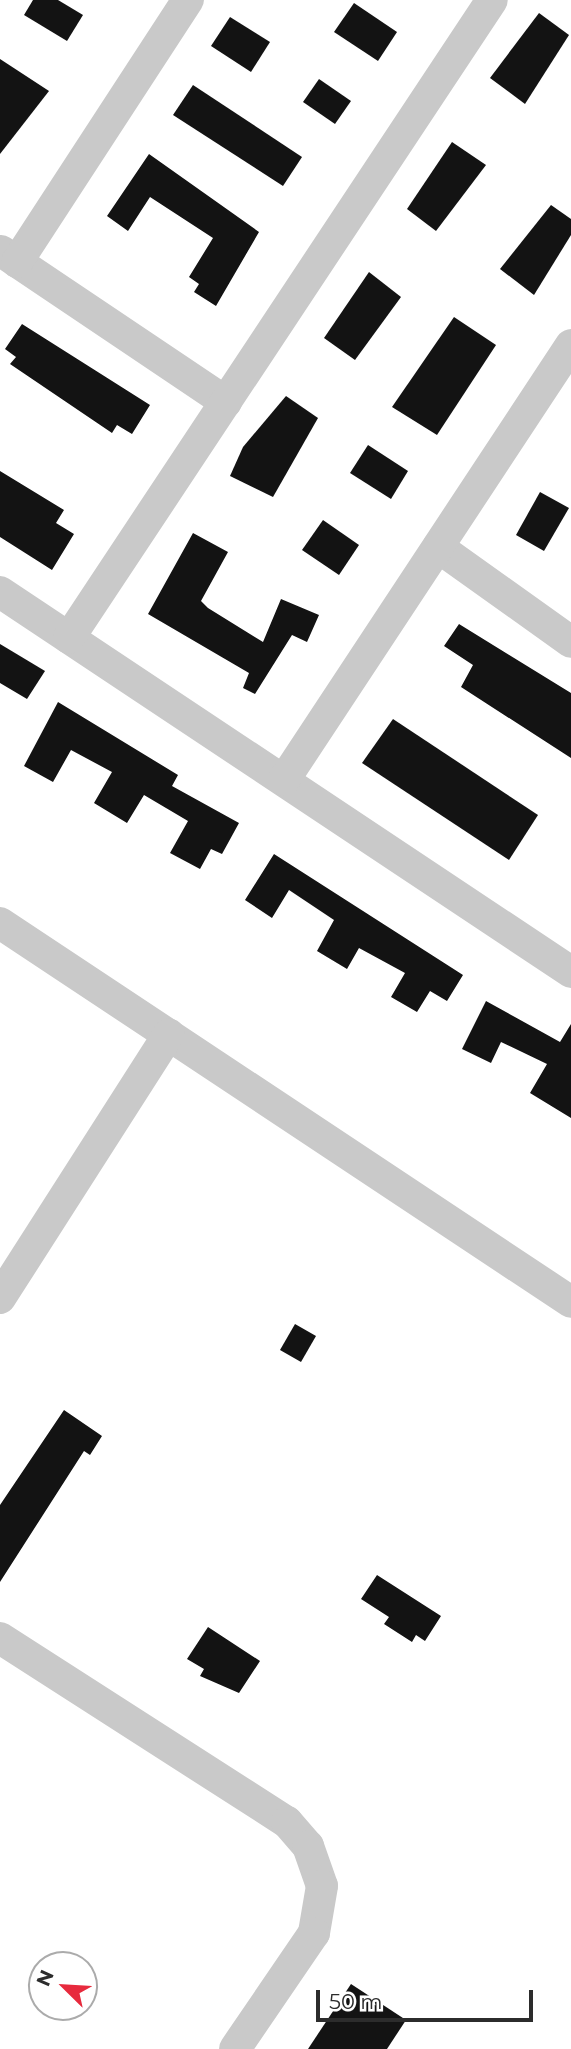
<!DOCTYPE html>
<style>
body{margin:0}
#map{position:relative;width:571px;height:2049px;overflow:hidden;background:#fff;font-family:Montserrat,sans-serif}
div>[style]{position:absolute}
.building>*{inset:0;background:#131313}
.minor>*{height:32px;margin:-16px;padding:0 16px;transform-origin:16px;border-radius:16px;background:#c9c9c9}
span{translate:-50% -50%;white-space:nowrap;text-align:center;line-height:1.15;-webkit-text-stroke:7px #fff;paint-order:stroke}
.north{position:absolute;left:28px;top:1951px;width:70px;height:70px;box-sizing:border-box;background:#fff;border:2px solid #ababab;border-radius:50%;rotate:294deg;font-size:19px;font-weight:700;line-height:28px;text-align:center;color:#2c2c2c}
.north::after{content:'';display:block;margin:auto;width:24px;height:32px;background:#e72a3d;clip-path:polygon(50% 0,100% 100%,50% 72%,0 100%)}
.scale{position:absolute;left:316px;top:1990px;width:217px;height:32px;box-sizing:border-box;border:4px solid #2c2c2c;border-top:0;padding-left:9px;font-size:21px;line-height:24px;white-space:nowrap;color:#2c2c2c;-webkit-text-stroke:5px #fff;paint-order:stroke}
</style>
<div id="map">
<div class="building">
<i style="clip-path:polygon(33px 0,58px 0,83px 15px,67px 41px,24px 15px)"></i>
<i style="clip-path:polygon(354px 3px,397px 32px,378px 61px,334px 32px)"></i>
<i style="clip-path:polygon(539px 13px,569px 35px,525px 104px,490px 78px)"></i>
<i style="clip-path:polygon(230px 17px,270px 42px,251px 72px,211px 46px)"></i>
<i style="clip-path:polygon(0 59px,49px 91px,0 154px)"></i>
<i style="clip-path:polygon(319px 79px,351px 101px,335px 124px,303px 102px)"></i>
<i style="clip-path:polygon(193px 85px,302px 157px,283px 186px,173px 115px)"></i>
<i style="clip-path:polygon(452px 142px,486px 165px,436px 231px,407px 209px)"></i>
<i style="clip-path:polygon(149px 154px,259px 232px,216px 306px,194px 292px,199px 284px,189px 277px,213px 238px,150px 197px,128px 231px,107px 216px)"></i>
<i style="clip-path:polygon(551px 205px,571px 219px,571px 235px,534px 295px,500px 269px)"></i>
<i style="clip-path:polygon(369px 272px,401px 297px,355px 360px,324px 338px)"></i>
<i style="clip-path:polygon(454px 317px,496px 345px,437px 435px,392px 407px)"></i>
<i style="clip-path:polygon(22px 324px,150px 405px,132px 434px,117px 425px,112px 433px,10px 364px,16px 357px,5px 349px)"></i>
<i style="clip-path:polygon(286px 396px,318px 418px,273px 497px,230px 476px,243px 447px)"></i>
<i style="clip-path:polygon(368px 445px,408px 471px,391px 499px,350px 473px)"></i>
<i style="clip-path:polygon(0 471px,64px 510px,56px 523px,74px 534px,52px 570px,0 537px)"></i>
<i style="clip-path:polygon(540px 492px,569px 508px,544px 551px,516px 535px)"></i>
<i style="clip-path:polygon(323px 520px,359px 545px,339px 575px,302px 550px)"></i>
<i style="clip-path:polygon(193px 533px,228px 552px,201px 601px,208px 608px,263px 642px,281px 599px,319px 615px,307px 642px,292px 635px,255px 694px,243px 688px,249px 673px,148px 614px)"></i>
<i style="clip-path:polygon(459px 624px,571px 693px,571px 758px,461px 687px,473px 665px,444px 646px)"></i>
<i style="clip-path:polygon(0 644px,45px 671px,27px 699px,0 683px)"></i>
<i style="clip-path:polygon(58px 702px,178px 775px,172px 786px,239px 823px,222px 854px,211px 849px,200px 869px,170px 853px,188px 821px,144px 795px,127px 823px,94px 803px,112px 772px,71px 750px,53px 782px,24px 766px)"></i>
<i style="clip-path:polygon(393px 719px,538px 815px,509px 860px,362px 763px)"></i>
<i style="clip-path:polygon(274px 854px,463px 975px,447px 1001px,430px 991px,417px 1012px,391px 997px,405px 973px,359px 948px,347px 969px,317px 951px,334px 920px,289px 890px,272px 918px,245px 900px)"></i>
<i style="clip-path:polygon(486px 1001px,560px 1042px,571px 1024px,571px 1118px,530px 1093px,547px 1064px,501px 1042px,491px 1063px,462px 1049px)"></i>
<i style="clip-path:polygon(295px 1324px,316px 1336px,301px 1362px,280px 1350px)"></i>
<i style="clip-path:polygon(64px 1410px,102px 1436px,90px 1455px,84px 1451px,0 1582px,0 1505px)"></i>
<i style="clip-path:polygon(377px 1575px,441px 1616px,425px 1641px,416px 1635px,412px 1642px,384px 1624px,389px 1617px,361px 1599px)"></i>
<i style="clip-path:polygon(208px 1627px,260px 1661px,239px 1693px,200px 1676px,204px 1669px,187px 1659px)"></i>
<i style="clip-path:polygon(351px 1984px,406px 2020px,387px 2049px,308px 2049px)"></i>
</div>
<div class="minor">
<i style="left:1px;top:251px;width:271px;rotate:33.9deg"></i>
<i style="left:17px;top:262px;width:313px;rotate:-56.9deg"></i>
<i style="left:438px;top:547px;width:163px;rotate:35.5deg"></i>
<i style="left:0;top:592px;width:686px;rotate:33.64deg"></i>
<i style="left:69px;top:638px;width:765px;rotate:-56.46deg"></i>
<i style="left:284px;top:780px;width:521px;rotate:-56.58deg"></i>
<i style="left:0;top:923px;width:685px;rotate:33.57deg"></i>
<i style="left:0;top:1298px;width:313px;rotate:-57.4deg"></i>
<i style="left:0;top:1638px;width:341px;rotate:32.7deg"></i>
<i style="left:287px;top:1822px;width:32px;rotate:49deg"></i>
<i style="left:308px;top:1846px;width:42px;rotate:70.7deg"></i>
<i style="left:322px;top:1886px;width:48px;rotate:99.7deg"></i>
<i style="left:314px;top:1933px;width:140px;rotate:124.3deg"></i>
</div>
<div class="north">N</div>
<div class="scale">50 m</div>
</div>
